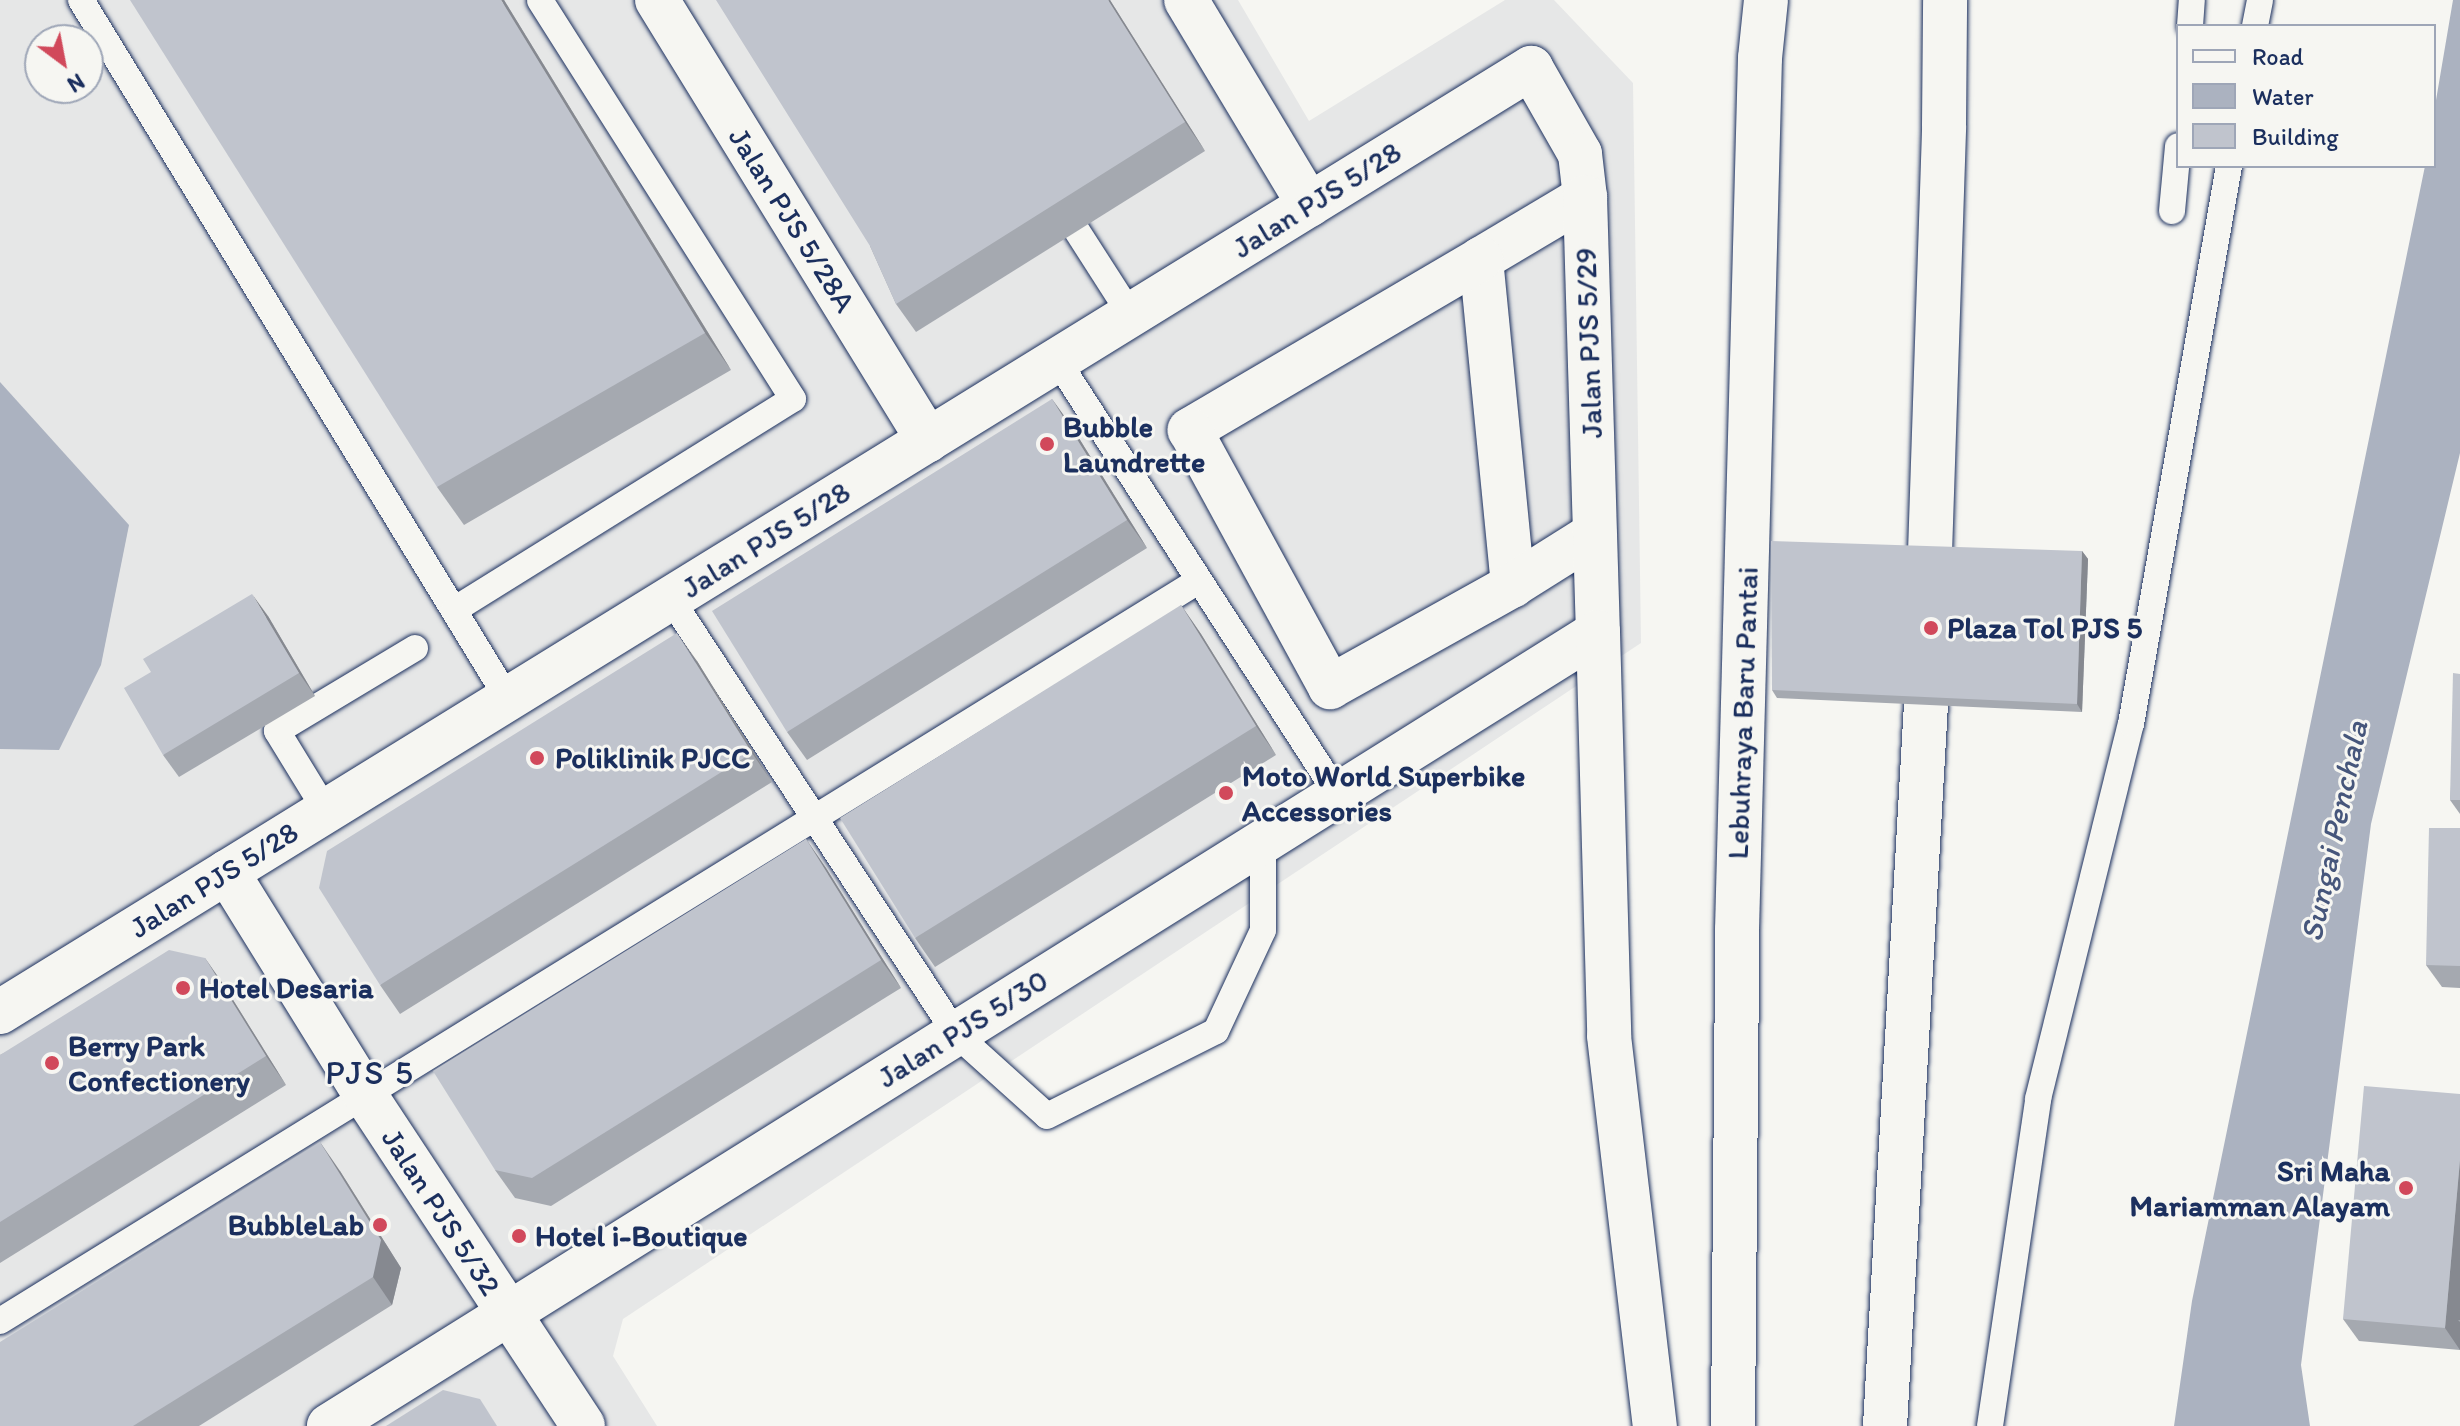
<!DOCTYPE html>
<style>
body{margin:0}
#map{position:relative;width:2460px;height:1426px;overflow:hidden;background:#f6f6f2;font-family:Itim,sans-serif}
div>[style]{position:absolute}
.built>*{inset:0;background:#e6e7e7}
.water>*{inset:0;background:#abb2c0}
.roads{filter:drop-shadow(0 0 2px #1b2f5e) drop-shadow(0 0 2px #1b2f5e)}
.service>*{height:26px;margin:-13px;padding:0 13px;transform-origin:13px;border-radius:13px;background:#f6f6f2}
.minor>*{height:44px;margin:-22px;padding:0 22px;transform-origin:22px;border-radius:22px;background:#f6f6f2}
.motorway>*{height:44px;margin:-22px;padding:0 22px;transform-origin:22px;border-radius:22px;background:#f6f6f2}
.wall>*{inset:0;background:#a5a9b0}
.shaded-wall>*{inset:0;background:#868990}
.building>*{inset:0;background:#c0c4cd}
.dots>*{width:22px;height:22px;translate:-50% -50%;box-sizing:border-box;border:4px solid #f6f6f2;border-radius:50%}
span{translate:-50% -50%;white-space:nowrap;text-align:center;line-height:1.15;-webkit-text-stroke:6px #f6f6f2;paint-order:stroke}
.street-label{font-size:30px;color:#1b2f5e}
.poi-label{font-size:30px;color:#1b2f5e;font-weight:700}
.left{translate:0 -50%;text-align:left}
.right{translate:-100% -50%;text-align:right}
.water-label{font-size:32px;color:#46567b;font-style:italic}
.quarter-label{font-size:34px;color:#1b2f5e;letter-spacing:2px}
.legend{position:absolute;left:2176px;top:24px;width:260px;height:144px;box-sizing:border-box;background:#f6f6f2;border:2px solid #9ea6b7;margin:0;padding:10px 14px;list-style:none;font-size:24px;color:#1b2f5e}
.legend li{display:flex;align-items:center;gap:16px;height:40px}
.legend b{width:40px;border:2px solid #9ea6b7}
.north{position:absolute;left:24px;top:24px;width:80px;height:80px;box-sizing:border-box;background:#f6f6f2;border:2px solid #9ea6b7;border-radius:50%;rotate:148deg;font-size:22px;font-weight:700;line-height:32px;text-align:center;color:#1b2f5e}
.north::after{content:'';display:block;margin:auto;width:28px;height:36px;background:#d1495b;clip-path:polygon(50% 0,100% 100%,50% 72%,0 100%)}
</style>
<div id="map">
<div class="built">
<i style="clip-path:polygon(evenodd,0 0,1238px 0,1309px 121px,1505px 0,1554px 0,1633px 83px,1641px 643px,623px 1319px,613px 1356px,657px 1426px,0 1426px,0 0,40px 40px,88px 40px,88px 88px,40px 88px,40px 40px)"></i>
</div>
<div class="water">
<i style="clip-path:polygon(2453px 0,2460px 0,2460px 453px,2371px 824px,2301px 1365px,2310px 1426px,2174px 1426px,2192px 1301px,2425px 166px,2434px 166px,2434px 112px)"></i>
<i style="clip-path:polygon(0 382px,129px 525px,101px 665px,59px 750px,0 749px)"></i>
</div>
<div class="roads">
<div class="service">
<i style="left:81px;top:0;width:819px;rotate:58.58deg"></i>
<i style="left:2190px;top:26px;width:26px;rotate:-86deg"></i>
<i style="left:2255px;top:26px;width:26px;rotate:-79deg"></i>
<i style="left:1059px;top:203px;width:133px;rotate:57.3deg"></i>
<i style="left:2172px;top:211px;width:65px;rotate:-84.7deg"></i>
<i style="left:1057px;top:360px;width:518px;rotate:57.14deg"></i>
<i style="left:671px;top:599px;width:520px;rotate:56.77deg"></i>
<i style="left:956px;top:1034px;width:122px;rotate:42deg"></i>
<i style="left:1047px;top:1116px;width:189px;rotate:-26.7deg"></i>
<i style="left:1216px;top:1031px;width:111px;rotate:-65deg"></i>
<i style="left:1263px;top:930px;width:88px;rotate:-90deg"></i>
<i style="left:454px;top:610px;width:399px;rotate:-31.9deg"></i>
<i style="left:793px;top:399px;width:472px;rotate:-122.4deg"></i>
<i style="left:326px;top:811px;width:94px;rotate:-121.5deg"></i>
<i style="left:277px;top:731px;width:161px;rotate:-31deg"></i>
<i style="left:0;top:1321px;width:1408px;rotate:-31.7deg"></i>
<i style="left:1990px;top:1426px;width:331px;rotate:-81.6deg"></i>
<i style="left:2038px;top:1099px;width:386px;rotate:-76.1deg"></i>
<i style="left:2131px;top:724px;width:567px;rotate:-80.04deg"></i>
</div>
<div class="minor">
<i style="left:657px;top:0;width:517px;rotate:58.37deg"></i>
<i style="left:1186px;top:0;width:239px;rotate:59deg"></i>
<i style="left:1585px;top:197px;width:121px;rotate:149.2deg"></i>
<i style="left:1481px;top:259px;width:328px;rotate:84.4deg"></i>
<i style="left:1513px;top:585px;width:96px;rotate:-32.2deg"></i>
<i style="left:1481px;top:259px;width:338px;rotate:149.6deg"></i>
<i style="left:1190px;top:430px;width:293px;rotate:61.4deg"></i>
<i style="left:1330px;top:687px;width:210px;rotate:-29.1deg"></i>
<i style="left:227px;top:872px;width:262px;rotate:58.2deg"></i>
<i style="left:365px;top:1095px;width:396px;rotate:56.6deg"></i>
<i style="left:0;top:1012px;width:1799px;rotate:-31.66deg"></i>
<i style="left:1531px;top:68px;width:99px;rotate:60.3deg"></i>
<i style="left:1580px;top:154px;width:43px;rotate:83.4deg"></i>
<i style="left:1585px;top:197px;width:435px;rotate:88.3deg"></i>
<i style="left:1598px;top:632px;width:1497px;rotate:147.97deg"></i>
</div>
<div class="motorway">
<i style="left:1930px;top:553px;width:427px;rotate:-88.1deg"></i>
<i style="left:1944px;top:126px;width:126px;rotate:-89.5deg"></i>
<i style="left:1598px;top:632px;width:404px;rotate:88.4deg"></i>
<i style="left:1609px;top:1036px;width:393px;rotate:83.3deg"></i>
<i style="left:1733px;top:1426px;width:496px;rotate:-89.5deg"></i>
<i style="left:1737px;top:930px;width:872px;rotate:-88.49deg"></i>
<i style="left:1760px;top:58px;width:58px;rotate:-84.1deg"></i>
<i style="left:1885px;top:1426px;width:722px;rotate:-86.75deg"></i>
</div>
</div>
<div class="wall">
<i style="clip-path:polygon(504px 0,731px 370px,464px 525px,437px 487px)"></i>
<i style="clip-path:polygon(1110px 0,1205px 151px,916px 332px,896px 304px,870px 246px)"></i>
<i style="clip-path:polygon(1052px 399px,1072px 427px,1147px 548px,807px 760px,787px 732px)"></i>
<i style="clip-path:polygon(2082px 551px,2088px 559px,2082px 712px,1777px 698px,1772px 690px)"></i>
<i style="clip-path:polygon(1181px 605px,1201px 634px,1276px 755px,935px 967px,915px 938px)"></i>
<i style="clip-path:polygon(268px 616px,315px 696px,179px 777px,163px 755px)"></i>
<i style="clip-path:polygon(697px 661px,772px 782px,400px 1014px,380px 985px)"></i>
<i style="clip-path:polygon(2460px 674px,2460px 814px,2450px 800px)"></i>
<i style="clip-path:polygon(2460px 828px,2460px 988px,2442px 987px,2426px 965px)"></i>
<i style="clip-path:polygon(806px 839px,826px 868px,901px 988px,551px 1206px,515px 1198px,495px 1170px)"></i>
<i style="clip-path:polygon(205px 958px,225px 987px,286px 1085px,0 1263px,0 1055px)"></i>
<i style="clip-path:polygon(2460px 1094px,2460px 1350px,2359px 1341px,2343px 1319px)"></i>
<i style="clip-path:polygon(340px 1171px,401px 1268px,392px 1305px,199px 1426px,0 1426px)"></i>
</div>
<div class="shaded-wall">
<i style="clip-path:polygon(501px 0,504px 0,731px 370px,705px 333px)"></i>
<i style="clip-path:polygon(1108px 0,1110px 0,1205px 151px,1185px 122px)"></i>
<i style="clip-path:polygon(1052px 399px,1072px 427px,1147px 548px,1127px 520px)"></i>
<i style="clip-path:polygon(2082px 551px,2088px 559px,2082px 712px,2077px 704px)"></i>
<i style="clip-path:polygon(252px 594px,268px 616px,315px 696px,299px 673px)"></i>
<i style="clip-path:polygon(1181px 605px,1201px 634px,1276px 755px,1256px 726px)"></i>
<i style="clip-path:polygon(677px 633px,697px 661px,772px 782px,752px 753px)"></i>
<i style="clip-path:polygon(806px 839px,826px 868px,901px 988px,881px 960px)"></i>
<i style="clip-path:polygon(205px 958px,225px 987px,286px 1085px,266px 1056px)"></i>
<i style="clip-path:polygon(320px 1142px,340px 1171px,401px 1268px,392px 1305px,373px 1277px)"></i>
<i style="clip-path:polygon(2460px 1160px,2460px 1320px,2458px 1320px,2460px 1322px,2460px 1350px,2445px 1328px)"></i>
</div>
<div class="building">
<i style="clip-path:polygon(130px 0,501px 0,705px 333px,437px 487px)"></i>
<i style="clip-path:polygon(716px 0,1108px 0,1185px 122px,896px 304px,870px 246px)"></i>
<i style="clip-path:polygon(1052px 399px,1127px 520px,787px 732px,712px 611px)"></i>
<i style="clip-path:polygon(1771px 541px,2082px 551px,2077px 704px,1772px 690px)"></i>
<i style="clip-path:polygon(252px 594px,299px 673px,163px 755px,124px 688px,151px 672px,143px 659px)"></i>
<i style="clip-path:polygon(1181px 605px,1256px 726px,915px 938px,840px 818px)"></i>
<i style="clip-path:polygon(677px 633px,752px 753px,380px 985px,319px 888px,327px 851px)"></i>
<i style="clip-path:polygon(2453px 673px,2460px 674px,2460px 800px,2450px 800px)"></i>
<i style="clip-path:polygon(2429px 828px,2460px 828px,2460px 966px,2426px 965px)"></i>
<i style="clip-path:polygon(806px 839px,881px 960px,532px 1178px,495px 1170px,433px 1071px)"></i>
<i style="clip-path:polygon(169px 950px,205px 958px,266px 1056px,0 1222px,0 1055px)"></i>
<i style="clip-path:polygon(2364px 1086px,2460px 1094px,2460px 1160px,2445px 1328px,2343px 1319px)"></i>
<i style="clip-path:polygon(320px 1142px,381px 1240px,373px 1277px,133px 1426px,0 1426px,0 1342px)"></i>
<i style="clip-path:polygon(443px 1390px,480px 1399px,497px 1426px,386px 1426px)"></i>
</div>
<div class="dots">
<i style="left:1047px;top:444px;background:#d1495b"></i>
<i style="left:1931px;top:628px;background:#d1495b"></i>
<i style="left:537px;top:758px;background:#d1495b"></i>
<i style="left:1226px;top:793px;background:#d1495b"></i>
<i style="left:183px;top:988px;background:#d1495b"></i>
<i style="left:52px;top:1063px;background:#d1495b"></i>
<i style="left:2406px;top:1188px;background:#d1495b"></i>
<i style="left:380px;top:1225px;background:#d1495b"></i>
<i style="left:519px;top:1236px;background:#d1495b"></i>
</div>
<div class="street-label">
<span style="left:1317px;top:200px;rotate:-32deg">Jalan PJS 5/28</span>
<span style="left:792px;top:220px;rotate:58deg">Jalan PJS 5/28A</span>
<span style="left:1589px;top:343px;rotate:-92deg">Jalan PJS 5/29</span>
<span style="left:766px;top:540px;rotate:-32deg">Jalan PJS 5/28</span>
<span style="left:1743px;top:713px;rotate:-88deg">Lebuhraya Baru Pantai</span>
<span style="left:214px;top:880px;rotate:-32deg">Jalan PJS 5/28</span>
<span style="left:963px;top:1029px;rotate:-32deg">Jalan PJS 5/30</span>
<span style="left:441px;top:1212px;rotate:57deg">Jalan PJS 5/32</span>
</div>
<div class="poi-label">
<span class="left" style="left:1063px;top:444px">Bubble<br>Laundrette</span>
<span class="left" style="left:1947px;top:628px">Plaza Tol PJS 5</span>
<span class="left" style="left:555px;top:758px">Poliklinik PJCC</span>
<span class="left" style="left:1242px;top:793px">Moto World Superbike<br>Accessories</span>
<span class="left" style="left:199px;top:988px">Hotel Desaria</span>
<span class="left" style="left:68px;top:1063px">Berry Park<br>Confectionery</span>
<span class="right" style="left:2390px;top:1188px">Sri Maha<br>Mariamman Alayam</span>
<span class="right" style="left:364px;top:1225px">BubbleLab</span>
<span class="left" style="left:535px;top:1236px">Hotel i-Boutique</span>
</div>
<div class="water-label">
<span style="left:2334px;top:831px;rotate:-78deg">Sungai Penchala</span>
</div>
<div class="quarter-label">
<span style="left:370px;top:1073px">PJS 5</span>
</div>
<ul class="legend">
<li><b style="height:10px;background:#f6f6f2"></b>Road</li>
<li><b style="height:22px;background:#abb2c0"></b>Water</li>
<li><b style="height:22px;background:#c0c4cd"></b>Building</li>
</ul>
<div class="north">N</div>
</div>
